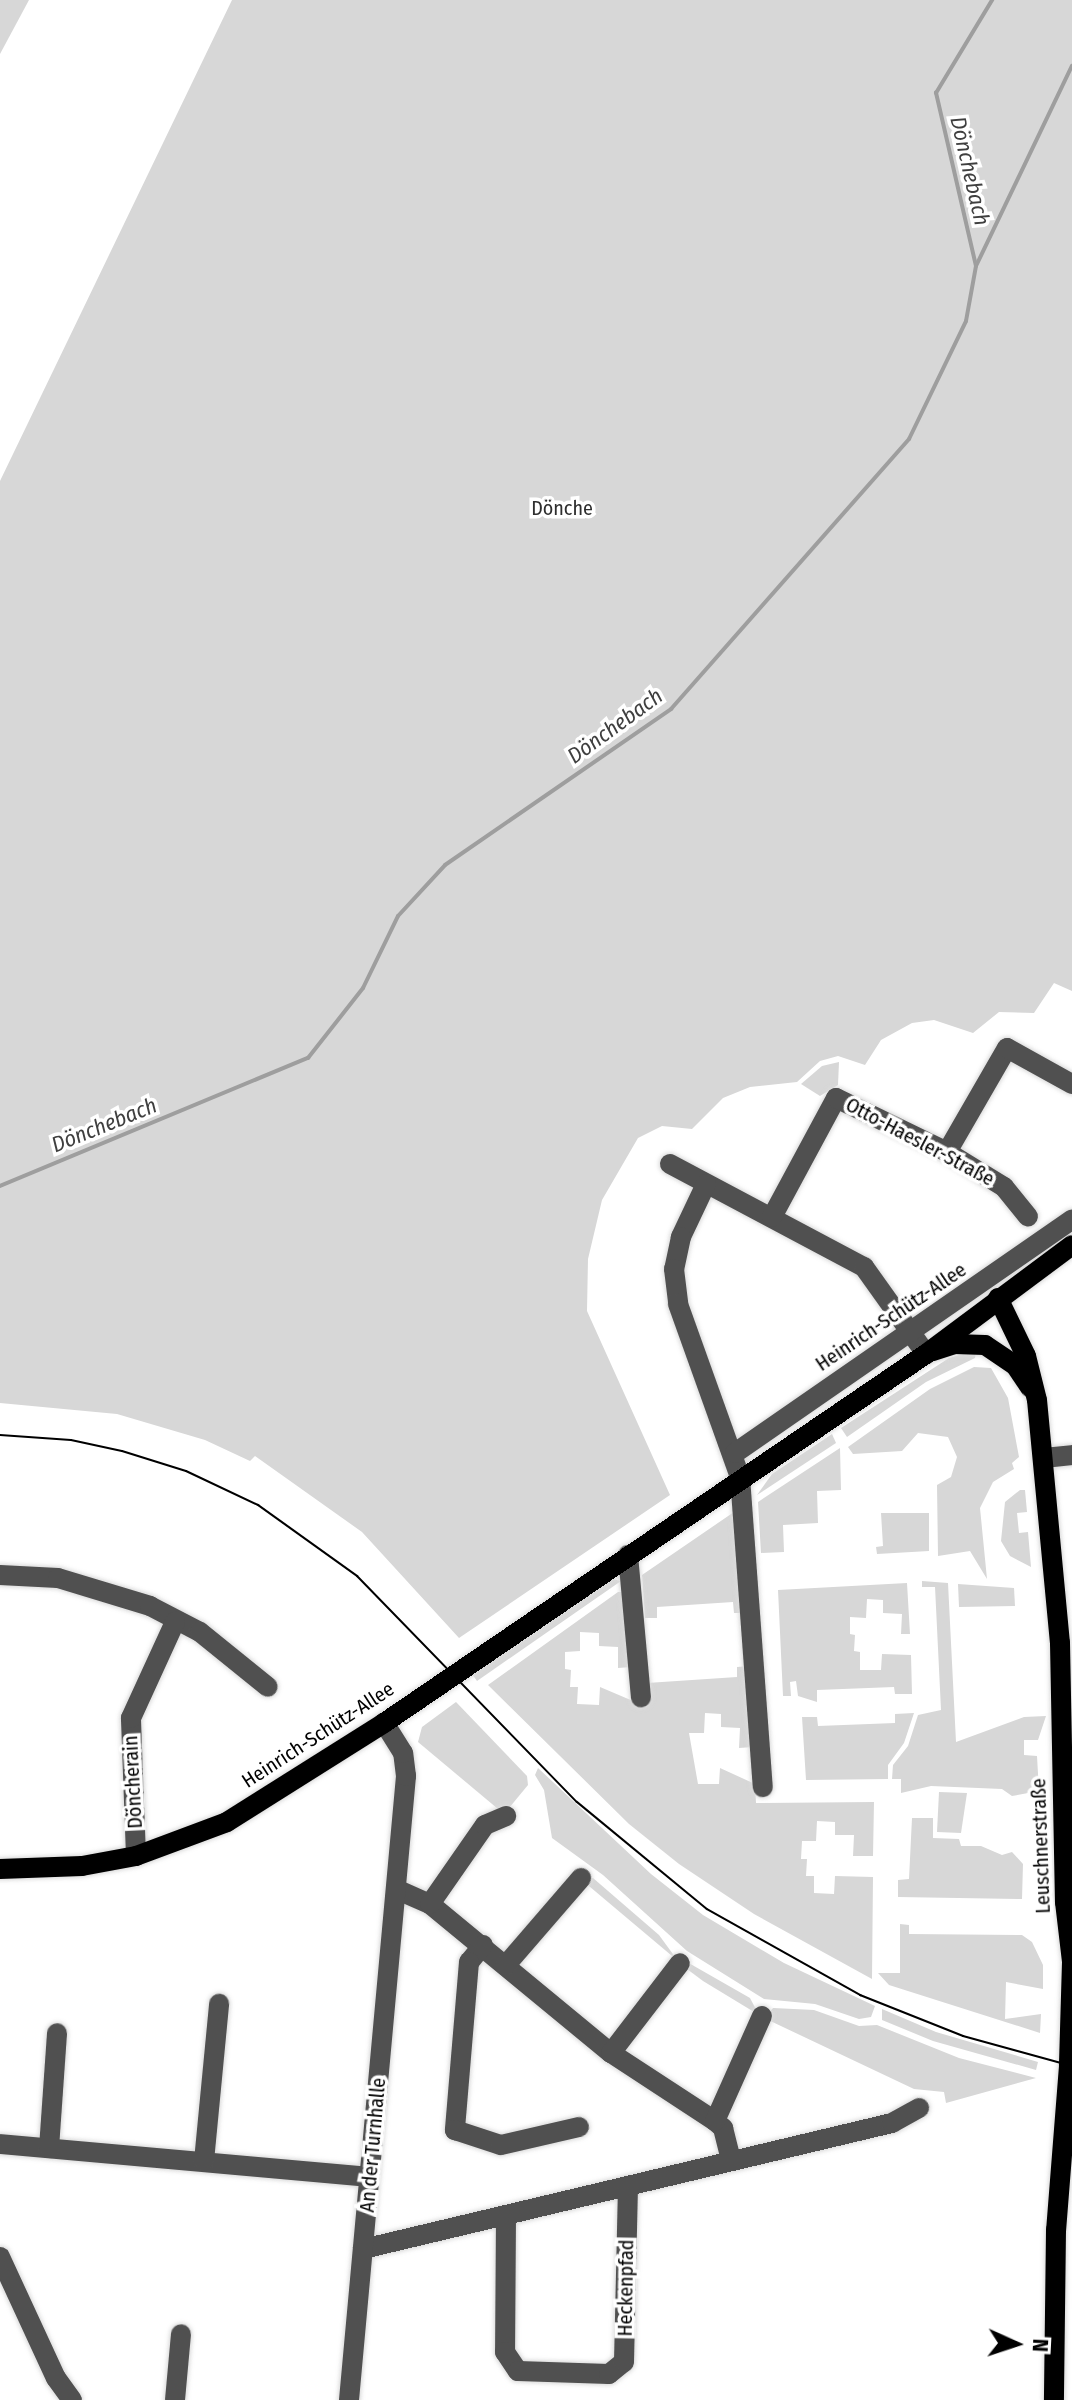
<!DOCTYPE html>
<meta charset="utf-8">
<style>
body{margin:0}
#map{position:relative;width:1072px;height:2400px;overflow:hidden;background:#fff;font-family:"Fira Sans Condensed",sans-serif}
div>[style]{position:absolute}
.green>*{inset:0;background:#d7d7d7}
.stream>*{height:4px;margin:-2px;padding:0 2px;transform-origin:2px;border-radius:2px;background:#9e9e9e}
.roads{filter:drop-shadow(0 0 2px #dbdbdb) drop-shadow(0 0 2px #dbdbdb)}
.minor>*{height:20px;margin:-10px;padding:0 10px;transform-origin:10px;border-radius:10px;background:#505050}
.major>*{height:20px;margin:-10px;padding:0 10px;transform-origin:10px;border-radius:10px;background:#000}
.tram>*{height:2px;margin:-1px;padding:0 1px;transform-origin:1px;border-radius:1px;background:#000}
span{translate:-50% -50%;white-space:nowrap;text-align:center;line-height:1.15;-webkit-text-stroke:7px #fff;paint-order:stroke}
.park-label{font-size:20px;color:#2e2e2e}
.street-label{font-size:20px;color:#000}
.water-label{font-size:22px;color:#3f3f3f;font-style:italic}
.north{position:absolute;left:976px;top:2304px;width:80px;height:80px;-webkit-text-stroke:6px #fff;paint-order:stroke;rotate:93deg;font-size:22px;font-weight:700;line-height:32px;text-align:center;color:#000}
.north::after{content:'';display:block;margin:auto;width:28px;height:36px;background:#000;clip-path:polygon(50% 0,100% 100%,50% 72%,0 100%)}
</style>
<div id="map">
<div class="green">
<i style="clip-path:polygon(0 0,29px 0,0 54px)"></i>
<i style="clip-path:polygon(232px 0,1072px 0,1072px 991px,1054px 983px,1034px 1013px,999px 1012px,973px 1033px,934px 1020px,912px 1023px,881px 1040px,865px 1065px,838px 1056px,820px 1061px,797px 1082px,750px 1087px,723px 1098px,692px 1129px,662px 1126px,638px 1138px,602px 1200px,588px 1259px,587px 1311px,670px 1495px,459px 1638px,362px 1532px,255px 1456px,250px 1461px,205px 1440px,117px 1414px,0 1403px,0 481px)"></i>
<i style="clip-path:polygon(839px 1062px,838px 1085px,820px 1096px,801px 1084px,822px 1066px)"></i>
<i style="clip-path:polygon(976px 1350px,975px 1358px,926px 1382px,847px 1437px,841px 1428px,949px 1358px)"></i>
<i style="clip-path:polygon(974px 1367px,991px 1368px,1008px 1398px,1019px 1457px,1012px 1463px,1014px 1469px,993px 1482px,980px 1508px,987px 1579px,970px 1551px,938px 1556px,937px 1485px,951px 1477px,957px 1457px,948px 1437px,918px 1433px,902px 1451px,853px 1454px,848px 1447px,930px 1389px)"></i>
<i style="clip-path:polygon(832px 1434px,836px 1443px,757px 1495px,772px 1474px)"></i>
<i style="clip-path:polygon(840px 1448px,841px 1490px,817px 1491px,818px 1523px,783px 1525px,784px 1552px,761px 1553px,758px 1502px)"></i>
<i style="clip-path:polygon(1020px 1490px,1025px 1490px,1027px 1512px,1017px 1513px,1019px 1533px,1028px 1532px,1031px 1567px,1010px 1556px,1001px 1541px,1005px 1502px)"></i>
<i style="clip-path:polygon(734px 1512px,746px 1613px,734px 1613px,733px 1602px,657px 1607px,657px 1618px,645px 1618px,642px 1575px)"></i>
<i style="clip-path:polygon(881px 1513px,929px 1513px,929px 1551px,877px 1554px,876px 1547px,883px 1546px)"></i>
<i style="clip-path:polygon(612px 1579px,621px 1581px,477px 1681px,472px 1674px)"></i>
<i style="clip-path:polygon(922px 1581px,948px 1583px,956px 1742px,1024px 1717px,1046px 1716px,1038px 1740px,1024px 1740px,1024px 1755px,1037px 1756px,1039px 1791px,1012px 1796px,1002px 1789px,931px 1786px,901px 1793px,901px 1779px,892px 1779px,893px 1765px,908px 1746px,918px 1715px,941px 1710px,935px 1587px,922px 1587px)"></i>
<i style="clip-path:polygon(907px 1583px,910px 1634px,901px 1634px,902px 1614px,883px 1613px,883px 1600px,867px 1599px,866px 1618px,850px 1617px,850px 1634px,855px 1635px,854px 1651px,860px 1652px,860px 1670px,881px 1670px,882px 1654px,911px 1655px,912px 1694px,895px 1694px,894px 1687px,817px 1690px,817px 1702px,798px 1696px,796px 1681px,790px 1682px,791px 1696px,783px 1696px,778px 1590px)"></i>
<i style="clip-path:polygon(958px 1584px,1014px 1588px,1015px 1606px,959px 1607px)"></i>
<i style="clip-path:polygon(618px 1592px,623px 1592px,631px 1667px,618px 1668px,618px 1647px,599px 1646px,599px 1633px,580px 1632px,580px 1651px,565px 1652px,565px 1669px,571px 1670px,570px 1687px,578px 1687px,577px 1704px,599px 1705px,600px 1687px,633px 1701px,647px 1683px,737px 1677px,737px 1667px,750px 1666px,753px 1747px,739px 1748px,740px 1728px,721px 1727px,721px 1714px,705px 1713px,704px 1733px,689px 1733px,698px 1784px,719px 1784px,720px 1768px,755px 1784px,756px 1803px,874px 1802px,873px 1856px,853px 1856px,854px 1835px,835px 1835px,835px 1822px,817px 1821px,816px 1841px,802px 1841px,801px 1859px,807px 1859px,806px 1876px,814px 1876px,814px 1893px,834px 1894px,835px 1876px,873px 1877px,872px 1979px,754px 1914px,679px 1864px,629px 1824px,488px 1685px)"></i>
<i style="clip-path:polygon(456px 1702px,527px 1776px,528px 1785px,504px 1814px,418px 1742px,422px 1727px)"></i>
<i style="clip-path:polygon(914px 1713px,904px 1743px,888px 1765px,888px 1779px,806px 1780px,802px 1717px,817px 1717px,818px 1726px,895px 1723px,895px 1714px)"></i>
<i style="clip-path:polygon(538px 1768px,651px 1874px,703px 1915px,784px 1963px,875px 2006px,871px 2017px,859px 2019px,815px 2004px,764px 1999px,687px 1951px,603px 1875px,552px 1838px,544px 1790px,535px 1775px)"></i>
<i style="clip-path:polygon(939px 1792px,967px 1793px,961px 1833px,937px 1832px)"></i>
<i style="clip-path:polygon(912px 1818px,933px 1818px,933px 1838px,959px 1839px,961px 1846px,981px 1846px,1002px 1855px,1012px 1852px,1023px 1864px,1022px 1899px,898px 1897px,898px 1880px,909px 1879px)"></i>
<i style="clip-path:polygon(593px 1878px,659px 1935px,678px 1961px,583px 1881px)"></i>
<i style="clip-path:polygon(900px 1924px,909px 1925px,909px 1934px,1022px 1935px,1032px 1942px,1043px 1965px,1043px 1989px,1006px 1982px,1005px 2019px,1041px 2014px,1040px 2033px,889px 1985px,878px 1973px,900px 1973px)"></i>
<i style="clip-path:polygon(687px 1962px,750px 1998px,759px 2015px,703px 1981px,683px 1966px)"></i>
<i style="clip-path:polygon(773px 2008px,814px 2010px,859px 2026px,877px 2025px,959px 2058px,1036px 2078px,946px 2103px,944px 2092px,914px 2089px,764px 2018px)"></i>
<i style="clip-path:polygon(882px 2009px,936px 2032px,1038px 2062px,1036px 2070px,933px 2041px,882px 2020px)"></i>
</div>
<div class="stream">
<i style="left:976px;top:266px;width:222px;rotate:-64.4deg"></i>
<i style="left:0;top:1186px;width:334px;rotate:-22.6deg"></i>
<i style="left:308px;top:1058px;width:89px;rotate:-51.8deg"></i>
<i style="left:363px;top:988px;width:80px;rotate:-64.1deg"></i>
<i style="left:398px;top:916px;width:69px;rotate:-47.3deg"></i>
<i style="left:445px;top:865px;width:275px;rotate:-34.6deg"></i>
<i style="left:671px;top:709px;width:360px;rotate:-48.6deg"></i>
<i style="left:909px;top:439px;width:131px;rotate:-64.2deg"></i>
<i style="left:966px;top:321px;width:56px;rotate:-79.7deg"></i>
<i style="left:976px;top:266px;width:178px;rotate:-103deg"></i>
<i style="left:936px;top:93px;width:109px;rotate:-58.9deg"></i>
</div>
<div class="roads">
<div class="minor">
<i style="left:947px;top:1152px;width:120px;rotate:-60deg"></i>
<i style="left:1007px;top:1048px;width:74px;rotate:29deg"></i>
<i style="left:670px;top:1164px;width:220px;rotate:28deg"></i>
<i style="left:864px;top:1267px;width:107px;rotate:54.5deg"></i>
<i style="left:706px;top:1184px;width:59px;rotate:115.3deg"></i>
<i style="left:681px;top:1237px;width:33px;rotate:102deg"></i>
<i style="left:674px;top:1269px;width:35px;rotate:83deg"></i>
<i style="left:678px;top:1304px;width:184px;rotate:70.3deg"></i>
<i style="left:740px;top:1477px;width:311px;rotate:85.8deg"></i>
<i style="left:772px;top:1217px;width:135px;rotate:-61.7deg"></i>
<i style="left:836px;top:1098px;width:123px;rotate:25.9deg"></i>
<i style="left:947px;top:1152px;width:67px;rotate:31.6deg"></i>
<i style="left:1004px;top:1187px;width:38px;rotate:51deg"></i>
<i style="left:735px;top:1453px;width:410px;rotate:-34.7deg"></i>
<i style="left:1044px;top:1458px;width:28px;rotate:-6deg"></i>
<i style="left:628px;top:1555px;width:143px;rotate:84.8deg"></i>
<i style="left:0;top:1575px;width:58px;rotate:3deg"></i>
<i style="left:58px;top:1578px;width:96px;rotate:16.9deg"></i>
<i style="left:150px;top:1606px;width:56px;rotate:27.5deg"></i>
<i style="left:200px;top:1632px;width:87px;rotate:39deg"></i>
<i style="left:136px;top:1856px;width:138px;rotate:-92.1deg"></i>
<i style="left:131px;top:1718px;width:106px;rotate:-65.4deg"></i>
<i style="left:398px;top:1890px;width:35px;rotate:24deg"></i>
<i style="left:430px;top:1904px;width:234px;rotate:39.5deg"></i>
<i style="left:611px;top:2053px;width:124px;rotate:33.2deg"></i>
<i style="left:715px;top:2121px;width:11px;rotate:41deg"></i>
<i style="left:723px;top:2128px;width:33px;rotate:76deg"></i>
<i style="left:430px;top:1904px;width:96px;rotate:-55.2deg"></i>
<i style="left:485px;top:1825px;width:23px;rotate:-23deg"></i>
<i style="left:483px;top:1945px;width:22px;rotate:129deg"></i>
<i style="left:469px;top:1962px;width:169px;rotate:94.8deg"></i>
<i style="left:455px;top:2130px;width:48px;rotate:18.1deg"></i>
<i style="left:501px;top:2145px;width:80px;rotate:-13deg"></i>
<i style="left:506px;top:1965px;width:115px;rotate:-49.2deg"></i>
<i style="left:611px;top:2053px;width:113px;rotate:-52.5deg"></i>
<i style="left:715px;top:2121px;width:115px;rotate:-65.9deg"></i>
<i style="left:0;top:2144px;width:370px;rotate:5.1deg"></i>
<i style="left:49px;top:2148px;width:115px;rotate:-86deg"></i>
<i style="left:204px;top:2161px;width:158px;rotate:-84.5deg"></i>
<i style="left:506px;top:2216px;width:136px;rotate:90.4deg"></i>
<i style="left:505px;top:2352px;width:23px;rotate:56deg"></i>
<i style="left:518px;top:2371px;width:91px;rotate:1.9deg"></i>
<i style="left:609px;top:2374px;width:19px;rotate:-39deg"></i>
<i style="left:624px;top:2362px;width:176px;rotate:-88.7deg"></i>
<i style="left:363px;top:2249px;width:544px;rotate:-13.4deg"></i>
<i style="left:892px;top:2123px;width:31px;rotate:-29deg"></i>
<i style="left:0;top:2257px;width:133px;rotate:65.2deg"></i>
<i style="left:56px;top:2378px;width:27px;rotate:54deg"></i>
<i style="left:175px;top:2400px;width:66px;rotate:-84.8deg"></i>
<i style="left:349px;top:2400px;width:627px;rotate:-84.78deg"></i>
<i style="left:406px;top:1776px;width:23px;rotate:-97deg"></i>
<i style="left:403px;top:1753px;width:36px;rotate:-122deg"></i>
</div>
<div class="major">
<i style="left:998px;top:1298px;width:64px;rotate:64.2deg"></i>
<i style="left:1026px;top:1356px;width:45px;rotate:76deg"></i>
<i style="left:1037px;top:1400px;width:244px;rotate:84.6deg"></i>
<i style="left:1060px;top:1643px;width:259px;rotate:88.9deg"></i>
<i style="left:1065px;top:1902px;width:60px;rotate:83.3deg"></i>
<i style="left:1072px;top:1962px;width:104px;rotate:91.7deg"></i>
<i style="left:1069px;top:2066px;width:165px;rotate:94.5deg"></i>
<i style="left:1056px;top:2230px;width:170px;rotate:90.7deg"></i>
<i style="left:933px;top:1351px;width:22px;rotate:-18deg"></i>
<i style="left:954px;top:1344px;width:31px;rotate:2deg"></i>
<i style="left:985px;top:1345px;width:36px;rotate:34deg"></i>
<i style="left:1015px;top:1365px;width:27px;rotate:56deg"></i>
<i style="left:0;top:1869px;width:82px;rotate:-2.1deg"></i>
<i style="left:82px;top:1866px;width:55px;rotate:-10.5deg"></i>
<i style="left:136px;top:1856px;width:97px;rotate:-20.5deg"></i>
<i style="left:227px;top:1822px;width:186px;rotate:-32.2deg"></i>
<i style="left:384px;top:1723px;width:656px;rotate:-34.25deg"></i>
<i style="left:926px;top:1354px;width:182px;rotate:-36.7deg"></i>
</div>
</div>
<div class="tram">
<i style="left:0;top:1435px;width:71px;rotate:4deg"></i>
<i style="left:71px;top:1440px;width:52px;rotate:12.2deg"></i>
<i style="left:122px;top:1451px;width:67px;rotate:17.4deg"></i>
<i style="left:186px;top:1471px;width:80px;rotate:25.3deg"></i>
<i style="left:258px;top:1505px;width:122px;rotate:35.6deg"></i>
<i style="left:357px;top:1576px;width:315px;rotate:45.8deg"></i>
<i style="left:577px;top:1802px;width:168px;rotate:39.5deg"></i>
<i style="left:707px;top:1909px;width:176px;rotate:29.3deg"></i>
<i style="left:860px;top:1995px;width:111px;rotate:21.7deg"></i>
<i style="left:963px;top:2036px;width:113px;rotate:15.4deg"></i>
</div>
<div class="park-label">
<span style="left:562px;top:508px">Dönche</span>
</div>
<div class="street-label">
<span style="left:920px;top:1142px;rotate:28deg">Otto-Haesler-Straße</span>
<span style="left:891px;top:1317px;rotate:-34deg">Heinrich-Schütz-Allee</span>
<span style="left:318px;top:1735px;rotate:-33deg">Heinrich-Schütz-Allee</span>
<span style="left:133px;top:1782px;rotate:-93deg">Döncherain</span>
<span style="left:1041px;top:1846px;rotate:-92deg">Leuschnerstraße</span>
<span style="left:373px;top:2145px;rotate:-85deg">An der Turnhalle</span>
<span style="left:626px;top:2288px;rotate:-89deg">Heckenpfad</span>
</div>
<div class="water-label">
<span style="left:970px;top:171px;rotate:77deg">Dönchebach</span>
<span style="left:615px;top:726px;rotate:-36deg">Dönchebach</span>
<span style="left:104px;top:1125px;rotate:-22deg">Dönchebach</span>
</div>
<div class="north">N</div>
</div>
